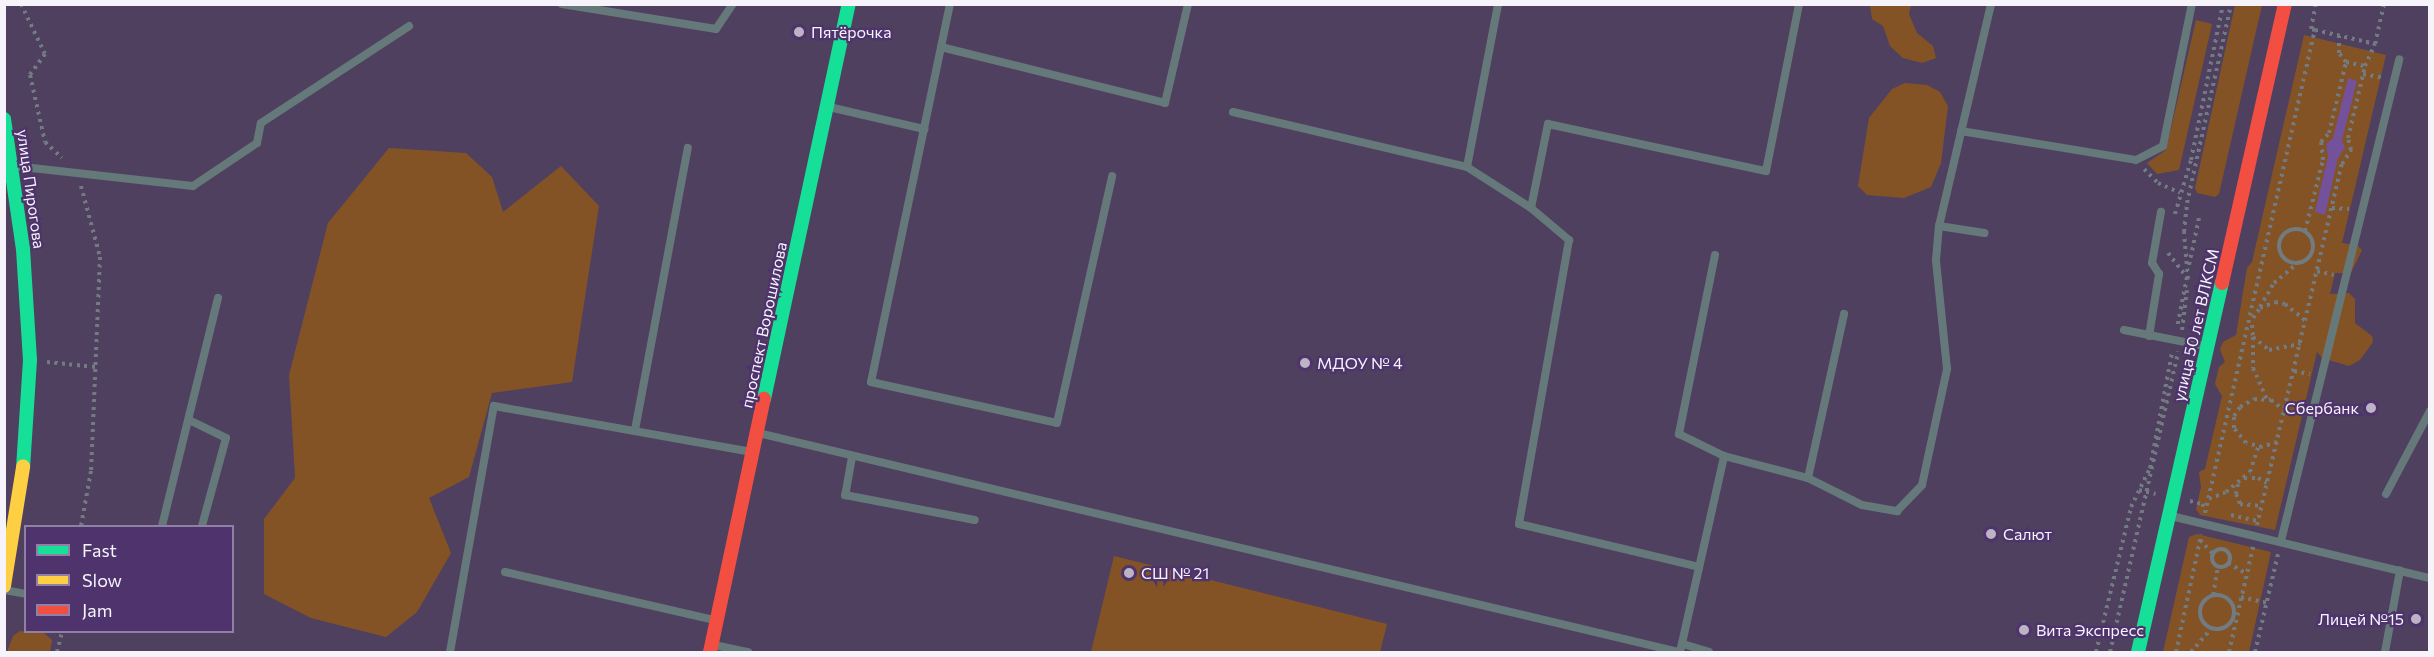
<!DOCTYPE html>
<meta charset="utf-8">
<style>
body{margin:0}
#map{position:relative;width:2434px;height:657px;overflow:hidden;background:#4f405f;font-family:Commissioner,sans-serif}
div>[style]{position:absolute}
.green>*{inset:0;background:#845325}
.water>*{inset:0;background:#73529b}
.path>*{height:4px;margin-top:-2px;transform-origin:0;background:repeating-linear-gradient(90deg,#717b81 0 3px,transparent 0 7.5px)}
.path>.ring{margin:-2px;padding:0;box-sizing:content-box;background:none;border:4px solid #717b81;border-radius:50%}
.lane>*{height:8px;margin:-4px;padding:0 4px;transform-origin:4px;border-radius:4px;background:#66797a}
.fast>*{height:14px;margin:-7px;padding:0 7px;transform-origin:7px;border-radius:7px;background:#16e098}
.slow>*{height:14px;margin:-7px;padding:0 7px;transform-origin:7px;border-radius:7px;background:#ffcf43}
.jam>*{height:14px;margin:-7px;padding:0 7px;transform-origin:7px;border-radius:7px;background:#f24e42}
.dots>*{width:16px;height:16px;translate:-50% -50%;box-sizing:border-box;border:3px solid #4e336c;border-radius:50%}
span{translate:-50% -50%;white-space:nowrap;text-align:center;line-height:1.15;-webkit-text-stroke:4.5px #4e336c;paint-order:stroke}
.poi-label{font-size:16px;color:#f6f3fa}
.left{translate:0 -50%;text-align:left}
.right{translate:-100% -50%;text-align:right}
.street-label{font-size:16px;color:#f6f3fa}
.frame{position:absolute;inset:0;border:6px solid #f6f3fa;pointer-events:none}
.legend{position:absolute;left:24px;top:525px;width:210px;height:108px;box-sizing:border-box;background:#4e336c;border:2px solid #9180a5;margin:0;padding:8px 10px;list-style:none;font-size:18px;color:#f6f3fa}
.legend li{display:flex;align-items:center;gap:12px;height:30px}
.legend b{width:30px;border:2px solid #9180a5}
</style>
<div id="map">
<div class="green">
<i style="clip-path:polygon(1870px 5px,1911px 5px,1909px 14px,1917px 33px,1933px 46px,1936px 58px,1922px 63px,1903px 58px,1890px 46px,1883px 26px,1872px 19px)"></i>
<i style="clip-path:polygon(2235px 5px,2262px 5px,2219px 194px,2215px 197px,2197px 193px,2195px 188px)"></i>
<i style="clip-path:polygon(2196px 20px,2212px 24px,2179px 170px,2157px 174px,2147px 163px,2166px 150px)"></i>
<i style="clip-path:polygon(2304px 35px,2386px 55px,2342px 243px,2357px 245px,2362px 250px,2351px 273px,2335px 273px,2330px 294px,2349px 293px,2355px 299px,2355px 323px,2372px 336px,2373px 342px,2360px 360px,2349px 366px,2322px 358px,2317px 352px,2275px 530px,2200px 515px,2196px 509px,2201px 487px,2199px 472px,2205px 469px,2222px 396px,2215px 384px,2219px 367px,2225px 362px,2220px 349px,2223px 342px,2236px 335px,2247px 268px,2252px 262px)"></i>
<i style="clip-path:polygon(1905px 83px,1927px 85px,1940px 92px,1948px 106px,1941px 163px,1931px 187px,1904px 198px,1867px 195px,1858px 186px,1869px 118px,1892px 89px)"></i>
<i style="clip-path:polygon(389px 148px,466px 153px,492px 177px,503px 212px,561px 166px,599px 206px,572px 382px,492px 393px,469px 477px,429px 498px,451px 553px,417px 612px,386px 637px,311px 618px,264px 594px,264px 519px,295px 478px,289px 375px,328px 223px)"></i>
<i style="clip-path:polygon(2197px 534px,2271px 552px,2249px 652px,2163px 652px,2189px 537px)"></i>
<i style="clip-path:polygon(1114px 556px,1387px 624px,1380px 652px,1091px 652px)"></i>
<i style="clip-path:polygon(20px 631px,44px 633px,52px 640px,50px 652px,7px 652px,13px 636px)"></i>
</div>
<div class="water">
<i style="clip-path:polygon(2348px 78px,2357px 81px,2342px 140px,2345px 148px,2338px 158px,2325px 215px,2315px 212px,2328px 156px,2326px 144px,2333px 138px)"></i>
</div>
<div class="path">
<i style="left:21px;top:4px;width:55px;rotate:64.4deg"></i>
<i style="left:45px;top:54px;width:26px;rotate:126deg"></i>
<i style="left:30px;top:75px;width:69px;rotate:77.4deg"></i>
<i style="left:45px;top:142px;width:23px;rotate:43deg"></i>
<i style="left:2315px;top:30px;width:4px;rotate:-166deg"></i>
<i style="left:2311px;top:29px;width:25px;rotate:-79deg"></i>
<i style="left:2346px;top:62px;width:19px;rotate:12deg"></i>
<i style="left:2363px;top:74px;width:20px;rotate:11deg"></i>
<i style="left:2144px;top:169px;width:20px;rotate:45deg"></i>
<i style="left:2158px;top:183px;width:24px;rotate:24deg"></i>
<i style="left:81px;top:186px;width:73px;rotate:75deg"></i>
<i style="left:100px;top:257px;width:214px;rotate:92.4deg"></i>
<i style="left:91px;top:471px;width:56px;rotate:100.3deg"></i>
<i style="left:2332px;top:208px;width:17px;rotate:3deg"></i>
<i style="left:2175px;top:214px;width:56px;rotate:-73.5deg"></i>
<i style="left:2191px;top:160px;width:159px;rotate:-78.4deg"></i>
<i class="ring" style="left:2279px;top:229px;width:30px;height:30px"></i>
<i style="left:2305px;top:231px;width:73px;rotate:-75.8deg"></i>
<i style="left:2323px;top:160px;width:18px;rotate:-96deg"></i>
<i style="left:2321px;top:142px;width:12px;rotate:-48deg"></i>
<i style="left:2329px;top:133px;width:73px;rotate:-76.5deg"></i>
<i style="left:2346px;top:62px;width:11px;rotate:-128deg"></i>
<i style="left:2339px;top:53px;width:17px;rotate:-90deg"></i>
<i style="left:2168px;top:253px;width:31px;rotate:52deg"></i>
<i style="left:2187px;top:277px;width:52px;rotate:101.1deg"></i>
<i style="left:2189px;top:265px;width:48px;rotate:-78deg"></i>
<i style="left:2317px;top:271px;width:17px;rotate:13deg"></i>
<i style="left:2188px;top:279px;width:47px;rotate:-94.9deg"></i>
<i style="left:2184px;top:232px;width:29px;rotate:-84deg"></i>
<i style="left:2187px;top:203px;width:204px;rotate:-77.5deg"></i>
<i style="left:2260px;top:307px;width:28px;rotate:-60deg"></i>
<i style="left:2274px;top:283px;width:30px;rotate:-40deg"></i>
<i style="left:2253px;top:318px;width:12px;rotate:-55deg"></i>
<i style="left:2260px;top:308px;width:16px;rotate:-22deg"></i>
<i style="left:2275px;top:302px;width:10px;rotate:11deg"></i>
<i style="left:2285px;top:304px;width:26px;rotate:39deg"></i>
<i style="left:2252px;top:325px;width:12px;rotate:85deg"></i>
<i style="left:2253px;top:337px;width:21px;rotate:39deg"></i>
<i style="left:2269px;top:350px;width:32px;rotate:-11deg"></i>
<i style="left:2182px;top:330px;width:40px;rotate:-82.9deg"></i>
<i style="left:2253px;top:337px;width:31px;rotate:90deg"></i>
<i style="left:2253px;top:368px;width:34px;rotate:66deg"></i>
<i style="left:47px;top:362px;width:49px;rotate:5.8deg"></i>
<i style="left:2294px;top:371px;width:16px;rotate:11deg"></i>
<i style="left:2277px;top:442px;width:16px;rotate:162deg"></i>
<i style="left:2262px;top:447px;width:16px;rotate:-166deg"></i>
<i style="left:2246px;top:443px;width:19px;rotate:-129deg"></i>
<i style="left:2234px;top:428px;width:12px;rotate:-90deg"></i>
<i style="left:2234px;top:416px;width:11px;rotate:-56deg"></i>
<i style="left:2240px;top:407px;width:16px;rotate:-30deg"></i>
<i style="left:2254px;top:399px;width:17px;rotate:3deg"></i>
<i style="left:2271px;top:400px;width:16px;rotate:38deg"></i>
<i style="left:2244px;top:478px;width:14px"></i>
<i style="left:2258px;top:478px;width:10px;rotate:29deg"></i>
<i style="left:2238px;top:484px;width:10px;rotate:101deg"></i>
<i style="left:2236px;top:494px;width:11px;rotate:68deg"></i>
<i style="left:2240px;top:504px;width:22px;rotate:5deg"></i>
<i style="left:2139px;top:490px;width:17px;rotate:13deg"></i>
<i style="left:2209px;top:499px;width:18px;rotate:-22deg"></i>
<i style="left:2226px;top:492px;width:31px;rotate:-40deg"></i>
<i style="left:2250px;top:472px;width:26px;rotate:-72deg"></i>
<i style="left:2190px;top:501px;width:12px;rotate:14deg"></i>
<i style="left:2202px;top:504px;width:6px;rotate:51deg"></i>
<i style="left:2205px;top:513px;width:495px;rotate:-77.2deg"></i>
<i style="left:2315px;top:30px;width:62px;rotate:13.1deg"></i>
<i style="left:2231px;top:515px;width:28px;rotate:13deg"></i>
<i style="left:2257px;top:525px;width:371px;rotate:-76.8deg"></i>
<i style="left:2342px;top:164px;width:17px;rotate:-57deg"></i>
<i style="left:2351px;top:150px;width:12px;rotate:-104deg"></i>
<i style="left:2348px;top:138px;width:74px;rotate:-76.7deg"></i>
<i style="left:2365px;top:66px;width:24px;rotate:-66deg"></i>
<i style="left:2375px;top:44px;width:41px;rotate:-77.3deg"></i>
<i style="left:2200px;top:540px;width:19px;rotate:47deg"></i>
<i class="ring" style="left:2212px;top:549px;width:14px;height:14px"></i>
<i style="left:2228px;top:563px;width:22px;rotate:30deg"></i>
<i class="ring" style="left:2200px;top:595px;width:30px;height:30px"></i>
<i style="left:2213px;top:595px;width:28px;rotate:-80deg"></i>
<i style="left:2241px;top:597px;width:27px;rotate:13deg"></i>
<i style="left:57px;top:652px;width:21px;rotate:-76deg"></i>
<i style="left:2096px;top:652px;width:149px;rotate:-76.4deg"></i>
<i style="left:2131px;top:507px;width:43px;rotate:-64deg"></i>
<i style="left:2150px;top:468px;width:117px;rotate:-79.2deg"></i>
<i style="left:2110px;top:652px;width:308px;rotate:-77.2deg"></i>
<i style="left:2176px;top:652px;width:120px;rotate:-77.9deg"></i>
<i style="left:2191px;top:652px;width:32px;rotate:-49deg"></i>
<i style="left:2229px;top:652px;width:108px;rotate:-77.1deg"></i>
<i style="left:2255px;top:652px;width:101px;rotate:-76.8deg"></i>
</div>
<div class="lane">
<i style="left:562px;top:4px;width:156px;rotate:9.2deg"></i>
<i style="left:716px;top:29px;width:30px;rotate:-56deg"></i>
<i style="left:950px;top:4px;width:386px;rotate:101.8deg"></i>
<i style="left:871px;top:382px;width:190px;rotate:12.4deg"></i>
<i style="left:1057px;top:423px;width:253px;rotate:-77.4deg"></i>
<i style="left:941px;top:47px;width:231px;rotate:14deg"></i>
<i style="left:1165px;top:103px;width:102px;rotate:-76.9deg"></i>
<i style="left:829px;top:107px;width:98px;rotate:13deg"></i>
<i style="left:1233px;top:112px;width:240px;rotate:13.2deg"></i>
<i style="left:1467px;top:167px;width:166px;rotate:-79.2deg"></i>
<i style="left:1961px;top:131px;width:177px;rotate:9.4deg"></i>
<i style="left:2136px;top:160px;width:30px;rotate:-27deg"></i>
<i style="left:2163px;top:146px;width:145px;rotate:-78.5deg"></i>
<i style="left:14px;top:166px;width:180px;rotate:6.4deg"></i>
<i style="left:193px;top:186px;width:77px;rotate:-33.9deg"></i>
<i style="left:257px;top:143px;width:20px;rotate:-79deg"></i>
<i style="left:261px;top:123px;width:177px;rotate:-33.2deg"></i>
<i style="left:1467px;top:167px;width:76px;rotate:32.6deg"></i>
<i style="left:1531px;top:208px;width:50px;rotate:40.1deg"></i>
<i style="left:1569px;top:240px;width:288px;rotate:100deg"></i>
<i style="left:1519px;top:524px;width:185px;rotate:13.4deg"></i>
<i style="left:1531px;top:208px;width:86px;rotate:-78.6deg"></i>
<i style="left:1548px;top:124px;width:223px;rotate:12.2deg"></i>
<i style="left:1766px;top:171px;width:170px;rotate:-78.8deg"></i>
<i style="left:1939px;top:226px;width:46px;rotate:8.8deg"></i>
<i style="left:1715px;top:255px;width:183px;rotate:101.4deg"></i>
<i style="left:1679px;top:434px;width:50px;rotate:26.1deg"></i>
<i style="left:1724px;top:456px;width:87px;rotate:14.7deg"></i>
<i style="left:1808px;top:478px;width:60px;rotate:26.6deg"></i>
<i style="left:1862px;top:505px;width:36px;rotate:10deg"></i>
<i style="left:1897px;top:511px;width:36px;rotate:-46deg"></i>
<i style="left:1922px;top:485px;width:119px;rotate:-77.8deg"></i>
<i style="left:1947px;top:369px;width:110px;rotate:-95.8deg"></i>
<i style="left:1936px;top:260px;width:34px;rotate:-85deg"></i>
<i style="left:1939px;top:226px;width:228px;rotate:-76.8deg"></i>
<i style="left:2124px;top:330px;width:83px;rotate:11.2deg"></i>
<i style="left:2149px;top:336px;width:63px;rotate:-80.8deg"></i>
<i style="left:2159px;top:274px;width:13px;rotate:-122deg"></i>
<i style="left:2152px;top:263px;width:52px;rotate:-80deg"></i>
<i style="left:189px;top:420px;width:41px;rotate:25.9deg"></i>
<i style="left:226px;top:438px;width:91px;rotate:105.3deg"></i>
<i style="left:635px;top:430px;width:287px;rotate:-79.4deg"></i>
<i style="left:758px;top:433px;width:947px;rotate:13.38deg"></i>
<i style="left:852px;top:457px;width:39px;rotate:100deg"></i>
<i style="left:845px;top:495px;width:132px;rotate:10.9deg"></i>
<i style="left:1808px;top:478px;width:168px;rotate:-77.6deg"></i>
<i style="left:2386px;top:494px;width:94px;rotate:-62.1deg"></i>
<i style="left:2171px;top:516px;width:266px;rotate:13.5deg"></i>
<i style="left:162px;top:526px;width:235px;rotate:-76.2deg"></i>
<i style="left:2281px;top:541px;width:496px;rotate:-76.2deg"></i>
<i style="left:505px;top:572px;width:214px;rotate:12.9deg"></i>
<i style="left:4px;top:590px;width:22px;rotate:10deg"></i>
<i style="left:1683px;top:644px;width:27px;rotate:17deg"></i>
<i style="left:714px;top:645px;width:35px;rotate:12deg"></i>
<i style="left:450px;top:652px;width:250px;rotate:-79.9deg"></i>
<i style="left:494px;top:406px;width:262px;rotate:10.1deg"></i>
<i style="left:1680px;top:652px;width:201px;rotate:-77.3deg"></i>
<i style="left:2385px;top:652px;width:83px;rotate:-79.6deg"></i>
</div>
<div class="fast">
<i style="left:4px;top:119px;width:131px;rotate:81.7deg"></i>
<i style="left:23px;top:249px;width:111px;rotate:86.4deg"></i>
<i style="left:30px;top:360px;width:107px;rotate:93.7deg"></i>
<i style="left:764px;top:399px;width:404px;rotate:-77.9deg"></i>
<i style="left:2138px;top:652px;width:378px;rotate:-77.2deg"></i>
</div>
<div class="slow">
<i style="left:4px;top:586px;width:121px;rotate:-80.9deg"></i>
</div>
<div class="jam">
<i style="left:2222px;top:283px;width:286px;rotate:-77.3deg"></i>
<i style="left:710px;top:652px;width:259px;rotate:-78deg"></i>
</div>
<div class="dots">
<i style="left:799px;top:32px;background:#bcb4c4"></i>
<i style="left:1305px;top:363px;background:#bcb4c4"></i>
<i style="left:2371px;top:408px;background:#bcb4c4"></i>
<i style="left:1991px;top:534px;background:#bcb4c4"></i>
<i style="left:1129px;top:573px;background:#bcb4c4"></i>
<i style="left:2416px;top:619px;background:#bcb4c4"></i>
<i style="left:2024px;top:630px;background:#bcb4c4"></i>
</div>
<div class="poi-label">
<span class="left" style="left:811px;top:32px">Пятёрочка</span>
<span class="left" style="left:1317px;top:363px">МДОУ № 4</span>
<span class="right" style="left:2359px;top:408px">Сбербанк</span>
<span class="left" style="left:2003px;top:534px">Салют</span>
<span class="left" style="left:1141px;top:573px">СШ № 21</span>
<span class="right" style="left:2404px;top:619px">Лицей №15</span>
<span class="left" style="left:2036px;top:630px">Вита Экспресс</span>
</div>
<div class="street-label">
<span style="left:31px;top:189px;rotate:82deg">улица Пирогова</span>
<span style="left:764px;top:325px;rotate:-78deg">проспект Ворошилова</span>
<span style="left:2196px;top:325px;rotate:-77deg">улица 50 лет ВЛКСМ</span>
</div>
<div class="frame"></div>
<ul class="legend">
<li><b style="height:8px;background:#16e098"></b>Fast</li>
<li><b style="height:8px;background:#ffcf43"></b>Slow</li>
<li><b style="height:8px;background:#f24e42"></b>Jam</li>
</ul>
</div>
